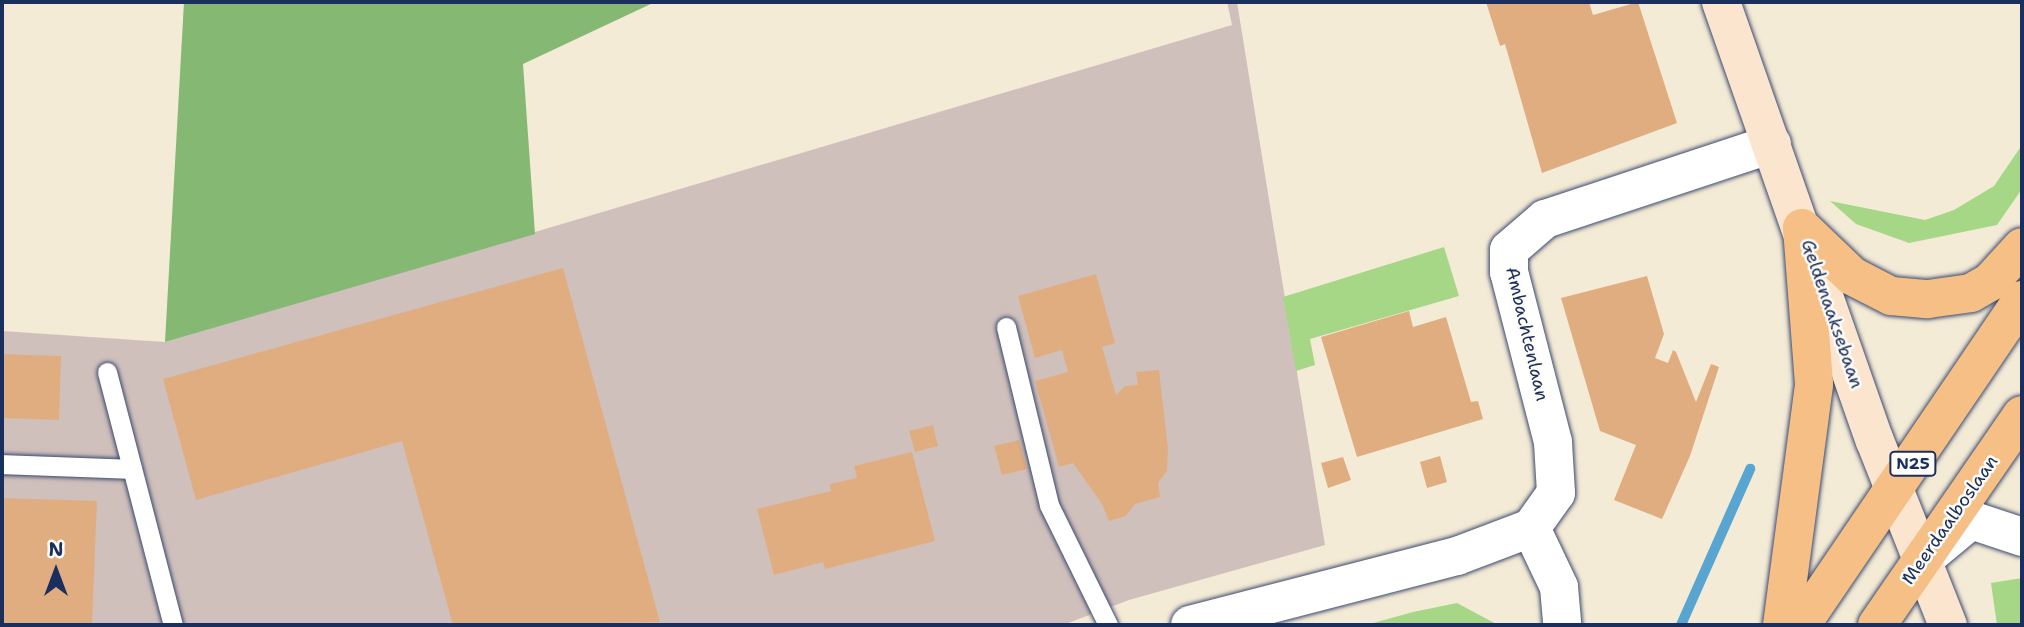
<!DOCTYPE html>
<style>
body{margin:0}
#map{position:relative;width:2024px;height:627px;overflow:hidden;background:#f4ebd6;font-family:"Shantell Sans",sans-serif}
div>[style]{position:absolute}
.industrial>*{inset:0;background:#d0c0bc}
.green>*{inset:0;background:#a6d786}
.forest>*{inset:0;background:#84b873}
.stream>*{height:10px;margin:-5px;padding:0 5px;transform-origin:5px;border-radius:5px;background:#57a5d0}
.building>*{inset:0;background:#e0ad80}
.roads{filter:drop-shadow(0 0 2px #3c4b70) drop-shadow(0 0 2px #3c4b70)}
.lane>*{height:19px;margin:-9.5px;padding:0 9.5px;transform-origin:9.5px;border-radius:9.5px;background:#fff}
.street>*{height:38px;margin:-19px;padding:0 19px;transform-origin:19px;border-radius:19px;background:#fff}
.secondary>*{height:38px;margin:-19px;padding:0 19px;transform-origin:19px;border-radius:19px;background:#fbe5cf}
.highway>*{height:38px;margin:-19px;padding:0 19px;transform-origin:19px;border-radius:19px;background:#f5bf86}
span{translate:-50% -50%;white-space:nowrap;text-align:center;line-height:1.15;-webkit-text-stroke:5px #fdfcf7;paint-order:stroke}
.shield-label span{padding:2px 5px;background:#fdfcf7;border:2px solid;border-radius:5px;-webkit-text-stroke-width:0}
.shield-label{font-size:16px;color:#1b2f5e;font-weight:700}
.street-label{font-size:18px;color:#1b2f5e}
.frame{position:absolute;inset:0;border:4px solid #1b2f5e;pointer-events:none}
.north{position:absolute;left:21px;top:536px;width:70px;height:70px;-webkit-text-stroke:5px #fdfcf7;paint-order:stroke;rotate:0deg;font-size:19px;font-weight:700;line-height:28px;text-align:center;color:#1b2f5e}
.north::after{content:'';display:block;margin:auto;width:24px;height:32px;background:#1b2f5e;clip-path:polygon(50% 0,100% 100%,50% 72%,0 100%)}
</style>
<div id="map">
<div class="industrial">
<i style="clip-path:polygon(1227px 2px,1237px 2px,1325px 545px,1129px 600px,1063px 625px,2px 625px,2px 331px,165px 342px,1232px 25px)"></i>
</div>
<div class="green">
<i style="clip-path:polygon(2022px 145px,2022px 189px,1997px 225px,1909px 243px,1856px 224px,1830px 201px,1925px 220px,1954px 210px,1994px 186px)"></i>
<i style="clip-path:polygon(1444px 247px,1459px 296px,1310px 339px,1315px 365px,1296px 371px,1283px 297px)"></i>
<i style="clip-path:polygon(2022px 578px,2022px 625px,1997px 625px,1991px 583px)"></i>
<i style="clip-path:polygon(1457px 603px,1498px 625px,1366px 625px,1413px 612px)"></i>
</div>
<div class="forest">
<i style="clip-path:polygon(184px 2px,655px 2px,523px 64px,535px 234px,165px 342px)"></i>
</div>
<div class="stream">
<i style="left:1681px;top:625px;width:171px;rotate:-66.1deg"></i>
</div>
<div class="building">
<i style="clip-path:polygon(1486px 2px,1589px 2px,1593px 15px,1638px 2px,1677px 123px,1542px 173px,1505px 44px,1500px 46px)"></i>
<i style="clip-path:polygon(563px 268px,660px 622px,453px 625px,402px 441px,196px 500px,163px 379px)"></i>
<i style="clip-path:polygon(1096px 274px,1115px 343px,1102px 347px,1116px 395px,1125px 386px,1138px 385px,1136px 372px,1159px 370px,1168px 449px,1167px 471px,1158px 483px,1160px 497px,1135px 504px,1126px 516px,1109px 521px,1102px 504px,1073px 463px,1059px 467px,1035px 381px,1068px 372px,1062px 350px,1035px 358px,1018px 296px)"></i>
<i style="clip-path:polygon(1647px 276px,1664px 334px,1655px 358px,1668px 363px,1673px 350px,1676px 352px,1696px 402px,1711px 364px,1719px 367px,1690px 456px,1662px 519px,1614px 500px,1636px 445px,1600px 431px,1561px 298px)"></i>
<i style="clip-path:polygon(1409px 311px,1413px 327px,1446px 317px,1471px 402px,1478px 401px,1483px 419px,1357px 457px,1321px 337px)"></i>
<i style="clip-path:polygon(2px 354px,61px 356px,59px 420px,2px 418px)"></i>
<i style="clip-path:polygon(933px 425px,938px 446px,915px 452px,909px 431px)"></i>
<i style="clip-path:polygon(1019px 440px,1027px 469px,1002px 475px,994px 446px)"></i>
<i style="clip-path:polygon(912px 452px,935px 541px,825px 569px,823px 562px,774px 575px,757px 509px,831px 491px,830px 484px,857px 478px,854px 466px)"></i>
<i style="clip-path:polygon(1440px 456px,1447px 482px,1427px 488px,1420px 462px)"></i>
<i style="clip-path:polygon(1343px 457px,1351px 480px,1328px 488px,1321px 463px)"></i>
<i style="clip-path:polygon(2px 498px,97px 501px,92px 625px,2px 625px)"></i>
</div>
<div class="roads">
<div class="lane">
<i style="left:1006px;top:327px;width:183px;rotate:76.4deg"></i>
<i style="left:1049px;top:505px;width:134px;rotate:63.8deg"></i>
<i style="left:107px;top:372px;width:261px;rotate:75.4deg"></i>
<i style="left:2px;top:464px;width:130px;rotate:2.2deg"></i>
</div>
<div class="street">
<i style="left:1531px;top:528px;width:65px;rotate:64.6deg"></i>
<i style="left:1559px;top:587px;width:38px;rotate:85deg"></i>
<i style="left:1931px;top:553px;width:52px;rotate:-39.5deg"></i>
<i style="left:1971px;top:520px;width:54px;rotate:18.4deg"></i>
<i style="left:1190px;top:625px;width:276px;rotate:-14.5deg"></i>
<i style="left:1457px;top:556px;width:79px;rotate:-20.7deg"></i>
<i style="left:1531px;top:528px;width:43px;rotate:-54.5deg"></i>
<i style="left:1556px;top:493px;width:51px;rotate:-93.4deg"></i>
<i style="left:1553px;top:442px;width:176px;rotate:-104.5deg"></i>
<i style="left:1509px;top:272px;width:22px;rotate:-90deg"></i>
<i style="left:1509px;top:250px;width:48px;rotate:-40.7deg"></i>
<i style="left:1545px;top:219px;width:239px;rotate:-18.3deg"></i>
</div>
<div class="secondary">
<i style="left:1721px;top:2px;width:465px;rotate:70.7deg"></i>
<i style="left:1875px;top:441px;width:198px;rotate:68.4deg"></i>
</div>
<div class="highway">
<i style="left:1802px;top:228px;width:69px;rotate:43.8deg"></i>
<i style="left:1852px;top:276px;width:44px;rotate:27.1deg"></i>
<i style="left:1891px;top:296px;width:37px;rotate:5deg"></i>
<i style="left:1928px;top:299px;width:43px;rotate:-7.9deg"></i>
<i style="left:1971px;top:293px;width:22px;rotate:-30deg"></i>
<i style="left:1990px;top:282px;width:47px;rotate:-47.6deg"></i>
<i style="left:1782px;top:625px;width:243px;rotate:-82.4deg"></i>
<i style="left:1814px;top:384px;width:156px;rotate:-94.4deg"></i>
<i style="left:1801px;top:625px;width:393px;rotate:-55.8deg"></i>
<i style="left:1877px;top:625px;width:255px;rotate:-55.4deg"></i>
</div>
</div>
<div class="shield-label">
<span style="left:1913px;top:464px">N25</span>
</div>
<div class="street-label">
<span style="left:1832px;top:314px;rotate:71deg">Geldenaaksebaan</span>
<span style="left:1527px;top:334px;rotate:77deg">Ambachtenlaan</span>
<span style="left:1950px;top:520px;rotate:-55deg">Meerdaalboslaan</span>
</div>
<div class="frame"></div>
<div class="north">N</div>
</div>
